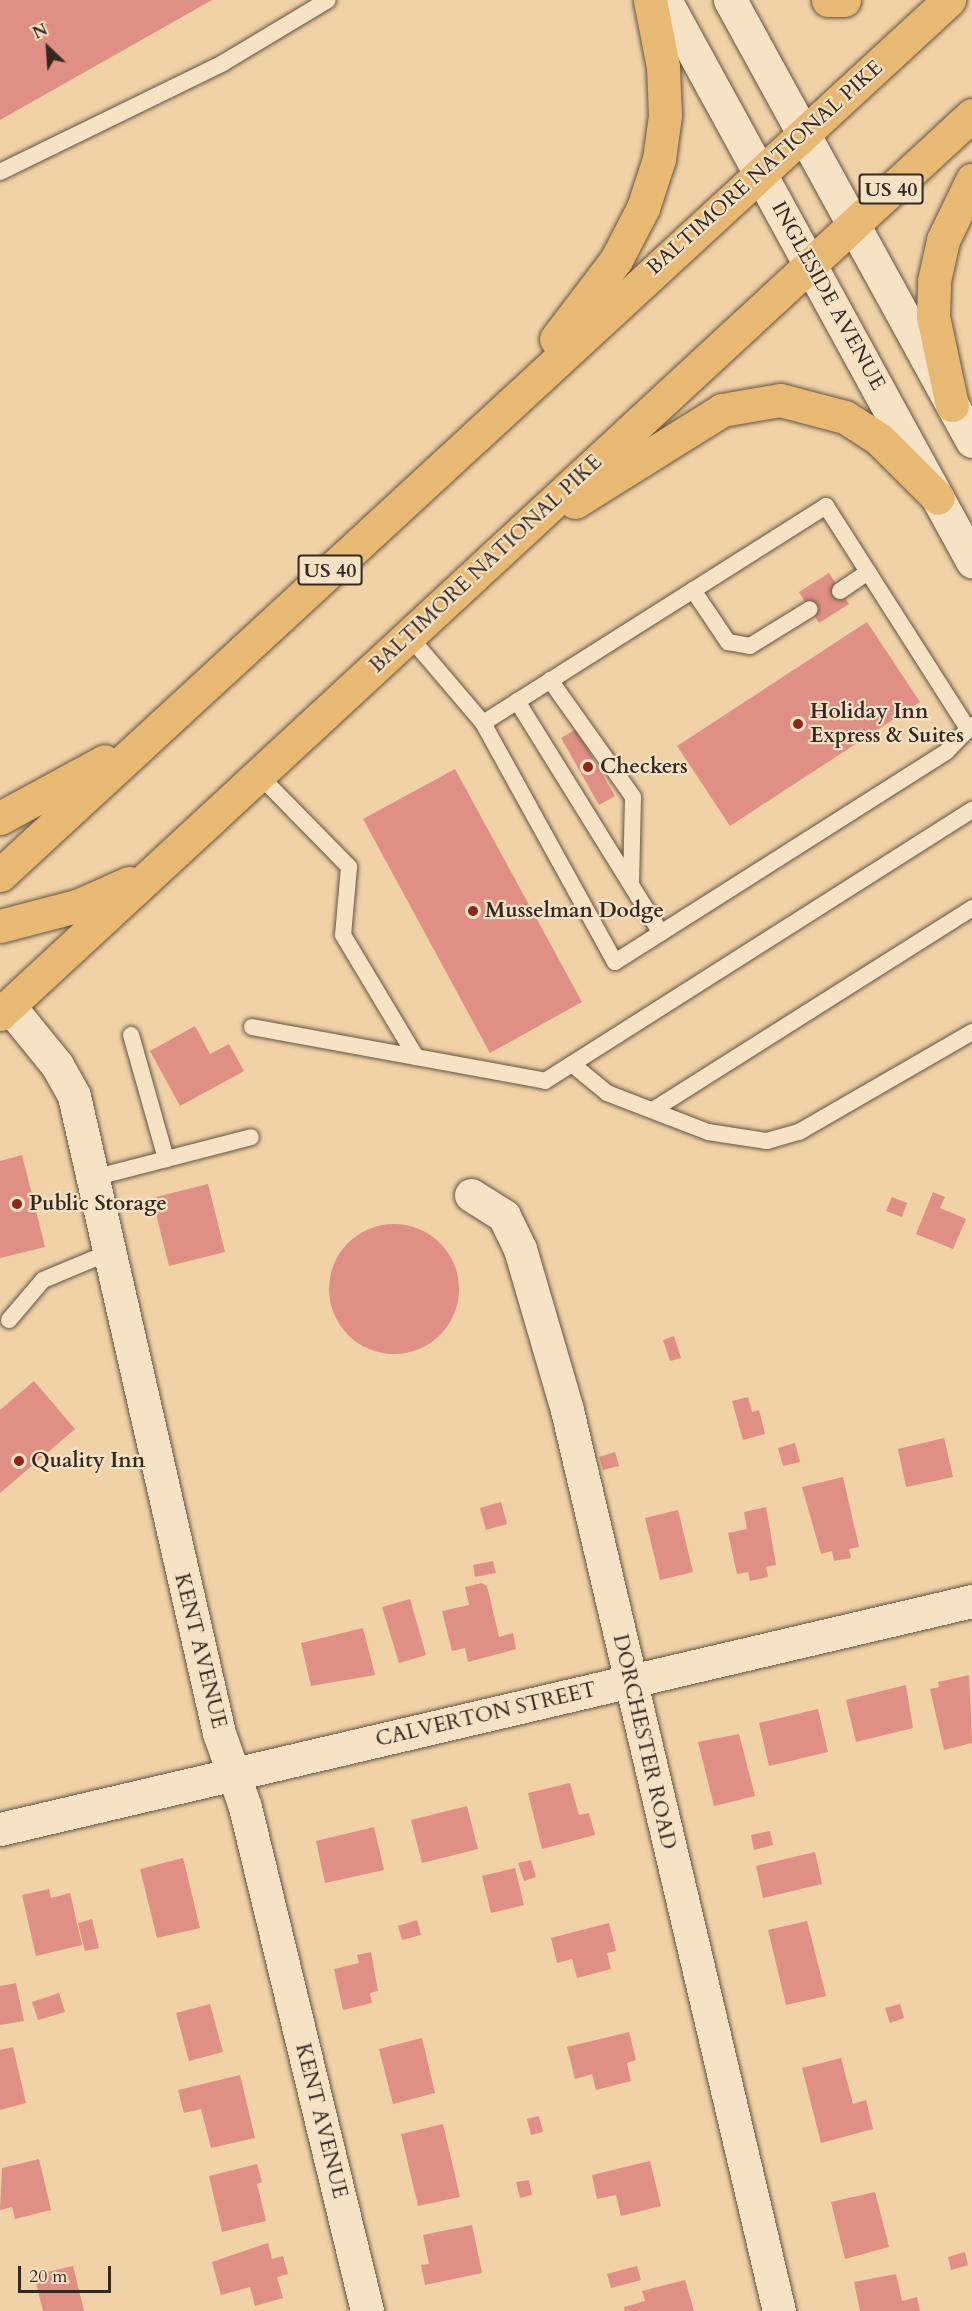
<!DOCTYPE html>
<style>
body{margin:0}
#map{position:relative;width:972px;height:2311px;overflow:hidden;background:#f1d2a6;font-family:Cardo,serif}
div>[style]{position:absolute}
.building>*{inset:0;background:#df8f83}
.round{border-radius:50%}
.roads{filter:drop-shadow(0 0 2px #625342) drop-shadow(0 0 2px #625342)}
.service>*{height:16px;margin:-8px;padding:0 8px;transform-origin:8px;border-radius:8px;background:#f6e2c5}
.minor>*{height:33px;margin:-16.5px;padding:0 16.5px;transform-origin:16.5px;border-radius:16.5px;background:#f6e2c5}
.secondary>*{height:33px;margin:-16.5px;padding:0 16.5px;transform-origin:16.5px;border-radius:16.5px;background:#f6e2c5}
.primary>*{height:33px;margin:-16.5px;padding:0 16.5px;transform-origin:16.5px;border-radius:16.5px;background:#e8b973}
.dots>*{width:16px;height:16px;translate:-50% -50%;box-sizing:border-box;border:3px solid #f6e2c5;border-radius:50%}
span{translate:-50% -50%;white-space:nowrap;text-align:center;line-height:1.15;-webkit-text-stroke:4.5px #f6e2c5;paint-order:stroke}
.shield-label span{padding:2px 4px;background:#f6e2c5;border:2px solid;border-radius:4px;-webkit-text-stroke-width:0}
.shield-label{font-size:20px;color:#332920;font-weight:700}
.street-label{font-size:21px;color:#332920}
.poi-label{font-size:21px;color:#332920;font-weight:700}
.left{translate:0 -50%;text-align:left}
.north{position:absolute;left:18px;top:18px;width:60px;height:60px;-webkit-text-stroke:4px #f6e2c5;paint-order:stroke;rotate:335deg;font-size:16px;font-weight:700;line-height:24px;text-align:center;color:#332920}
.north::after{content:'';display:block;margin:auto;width:21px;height:27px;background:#332920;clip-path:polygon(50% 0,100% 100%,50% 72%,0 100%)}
.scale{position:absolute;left:18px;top:2266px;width:93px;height:27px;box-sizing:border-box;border:3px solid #332920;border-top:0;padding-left:8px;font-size:18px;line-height:21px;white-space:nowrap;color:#332920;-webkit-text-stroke:4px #f6e2c5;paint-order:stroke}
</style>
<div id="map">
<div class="building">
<i style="clip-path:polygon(0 0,212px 0,0 120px)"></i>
<i style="clip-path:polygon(829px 573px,849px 604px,819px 623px,799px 592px)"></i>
<i style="clip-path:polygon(867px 622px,920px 702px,730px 826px,677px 746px)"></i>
<i style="clip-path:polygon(576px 729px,615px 796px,599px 805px,561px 738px)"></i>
<i style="clip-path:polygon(455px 769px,582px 1002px,490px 1053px,363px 819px)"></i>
<i style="clip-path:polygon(195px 1026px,210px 1054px,229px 1044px,244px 1071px,180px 1106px,150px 1051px)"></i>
<i style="clip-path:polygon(22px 1155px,45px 1247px,0 1258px,0 1161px)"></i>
<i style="clip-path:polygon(208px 1184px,225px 1252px,169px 1266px,152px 1198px)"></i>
<i style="clip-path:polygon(933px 1192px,945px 1197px,940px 1208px,966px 1219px,953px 1249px,916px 1234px)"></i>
<i style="clip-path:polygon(892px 1197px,907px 1203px,902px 1217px,886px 1211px)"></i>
<i class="round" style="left:329px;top:1224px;width:130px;height:130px"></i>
<i style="clip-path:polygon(674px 1336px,681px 1358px,670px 1361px,663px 1340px)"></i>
<i style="clip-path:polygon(34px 1381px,75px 1429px,0 1493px,0 1410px)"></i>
<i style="clip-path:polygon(748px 1397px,752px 1412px,759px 1410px,765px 1434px,743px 1440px,732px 1401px)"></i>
<i style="clip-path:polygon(944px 1438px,953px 1477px,906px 1487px,898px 1449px)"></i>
<i style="clip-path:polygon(795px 1443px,800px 1462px,783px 1466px,778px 1448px)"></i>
<i style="clip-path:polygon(615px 1452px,619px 1466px,603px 1470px,599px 1457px)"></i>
<i style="clip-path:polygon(843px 1477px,859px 1547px,849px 1549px,851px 1558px,834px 1561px,832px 1551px,821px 1554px,802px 1487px)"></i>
<i style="clip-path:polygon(501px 1502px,507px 1524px,486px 1530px,480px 1508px)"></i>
<i style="clip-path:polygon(766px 1507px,776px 1565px,766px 1567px,768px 1577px,750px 1581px,748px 1572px,737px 1574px,728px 1533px,747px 1529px,744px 1512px)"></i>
<i style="clip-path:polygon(678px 1510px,693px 1572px,660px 1580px,645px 1518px)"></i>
<i style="clip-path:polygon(493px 1561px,496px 1573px,475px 1577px,473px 1565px)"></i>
<i style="clip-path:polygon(482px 1583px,487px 1586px,499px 1637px,513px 1633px,516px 1649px,468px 1662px,465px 1648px,452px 1651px,442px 1611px,469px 1605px,465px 1587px)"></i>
<i style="clip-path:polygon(410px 1599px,426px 1655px,399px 1663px,382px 1607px)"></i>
<i style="clip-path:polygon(363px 1628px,375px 1675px,311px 1686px,301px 1643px)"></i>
<i style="clip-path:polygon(969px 1675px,972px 1743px,944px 1750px,930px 1689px,939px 1687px,938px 1682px)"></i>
<i style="clip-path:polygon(906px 1685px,913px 1728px,856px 1742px,846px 1700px)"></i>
<i style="clip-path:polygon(818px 1709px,828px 1752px,769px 1766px,759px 1723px)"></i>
<i style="clip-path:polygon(739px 1734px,755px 1796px,714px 1806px,698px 1742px)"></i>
<i style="clip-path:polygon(570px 1783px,579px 1815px,589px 1813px,595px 1835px,542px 1849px,528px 1793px)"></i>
<i style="clip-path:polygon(467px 1806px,478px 1849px,422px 1863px,411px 1820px)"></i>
<i style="clip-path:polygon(374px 1827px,384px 1870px,325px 1883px,316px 1841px)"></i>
<i style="clip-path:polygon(770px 1831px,773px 1845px,754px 1850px,751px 1835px)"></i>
<i style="clip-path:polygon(815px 1852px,822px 1884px,763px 1898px,756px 1866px)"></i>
<i style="clip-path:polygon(183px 1858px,200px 1928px,157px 1938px,140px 1869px)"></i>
<i style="clip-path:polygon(531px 1860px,536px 1877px,524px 1881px,518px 1863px)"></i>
<i style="clip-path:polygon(515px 1868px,524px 1905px,491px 1913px,482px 1876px)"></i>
<i style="clip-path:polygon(49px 1889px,51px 1898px,70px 1893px,82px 1945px,36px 1956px,22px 1895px)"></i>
<i style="clip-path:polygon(92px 1919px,99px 1948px,85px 1951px,78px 1923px)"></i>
<i style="clip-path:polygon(417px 1920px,421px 1935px,402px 1940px,398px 1926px)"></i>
<i style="clip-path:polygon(807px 1921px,826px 1996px,786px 2005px,768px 1930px)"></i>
<i style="clip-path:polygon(609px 1923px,616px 1951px,607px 1953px,611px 1969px,577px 1978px,572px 1959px,557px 1963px,551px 1938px)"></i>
<i style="clip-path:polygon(371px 1952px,378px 1991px,370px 1993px,372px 2003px,343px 2010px,334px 1969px,359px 1963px,357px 1955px)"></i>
<i style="clip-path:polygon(16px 1983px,24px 2021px,0 2025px,0 1986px)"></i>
<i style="clip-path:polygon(59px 1993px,65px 2012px,38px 2020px,32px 2002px)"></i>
<i style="clip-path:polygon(210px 2004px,223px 2052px,189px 2061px,176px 2013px)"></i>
<i style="clip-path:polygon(900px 2004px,904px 2018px,890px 2023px,885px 2008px)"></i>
<i style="clip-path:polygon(629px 2032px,636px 2060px,627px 2063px,631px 2081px,596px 2090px,592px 2074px,575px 2079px,567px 2047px)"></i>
<i style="clip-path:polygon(422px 2038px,435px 2093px,393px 2104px,379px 2049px)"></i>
<i style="clip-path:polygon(13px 2047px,26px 2103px,0 2110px,0 2050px)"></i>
<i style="clip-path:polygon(841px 2058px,853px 2104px,866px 2100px,873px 2129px,821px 2143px,802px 2068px)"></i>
<i style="clip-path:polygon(240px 2075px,255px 2138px,211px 2148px,201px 2109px,184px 2113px,178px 2090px)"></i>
<i style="clip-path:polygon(539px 2116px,543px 2132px,531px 2135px,527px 2119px)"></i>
<i style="clip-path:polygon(443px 2124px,460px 2197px,418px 2206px,401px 2134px)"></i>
<i style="clip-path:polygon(39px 2159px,51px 2210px,15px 2219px,12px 2207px,0 2210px,2px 2168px)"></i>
<i style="clip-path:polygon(650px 2161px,661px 2206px,621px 2216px,616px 2195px,597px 2199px,592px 2175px)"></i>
<i style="clip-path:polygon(257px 2164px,262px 2182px,257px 2184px,266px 2221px,222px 2232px,209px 2176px)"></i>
<i style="clip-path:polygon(529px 2180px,532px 2195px,520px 2198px,516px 2182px)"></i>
<i style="clip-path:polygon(875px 2192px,889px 2247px,845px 2259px,831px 2202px)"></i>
<i style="clip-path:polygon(472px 2225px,482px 2273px,425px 2285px,421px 2265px,429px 2264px,423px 2235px)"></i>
<i style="clip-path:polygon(268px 2243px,272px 2259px,283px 2256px,288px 2274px,277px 2277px,283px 2298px,255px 2306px,250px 2287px,221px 2295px,212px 2262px)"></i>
<i style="clip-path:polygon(965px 2252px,968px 2265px,951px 2270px,948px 2257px)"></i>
<i style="clip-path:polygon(73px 2266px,84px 2311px,43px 2311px,34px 2275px)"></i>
<i style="clip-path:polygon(637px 2266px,641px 2280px,611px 2288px,607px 2274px)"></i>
<i style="clip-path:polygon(896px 2274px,902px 2301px,917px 2297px,920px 2311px,860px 2311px,854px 2282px)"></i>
<i style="clip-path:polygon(685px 2280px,694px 2311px,625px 2311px,624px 2307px,645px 2301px,642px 2291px)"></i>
</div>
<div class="roads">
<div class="service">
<i style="left:0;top:172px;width:248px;rotate:-26deg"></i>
<i style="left:223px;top:63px;width:122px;rotate:-31deg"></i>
<i style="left:693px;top:590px;width:63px;rotate:56.1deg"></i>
<i style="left:728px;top:642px;width:22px;rotate:10deg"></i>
<i style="left:750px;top:646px;width:70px;rotate:-31.7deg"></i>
<i style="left:840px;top:591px;width:34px;rotate:-34deg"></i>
<i style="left:409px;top:636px;width:114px;rotate:49.6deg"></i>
<i style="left:483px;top:723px;width:273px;rotate:61.1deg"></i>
<i style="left:615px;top:962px;width:393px;rotate:-32.4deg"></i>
<i style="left:947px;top:751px;width:36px;rotate:-46deg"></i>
<i style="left:550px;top:680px;width:143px;rotate:54.6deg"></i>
<i style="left:633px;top:797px;width:87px;rotate:91.3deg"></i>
<i style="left:517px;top:701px;width:273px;rotate:58.2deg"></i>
<i style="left:483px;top:723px;width:406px;rotate:-32.3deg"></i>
<i style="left:826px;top:506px;width:264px;rotate:57.5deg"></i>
<i style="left:259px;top:775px;width:129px;rotate:45.6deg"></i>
<i style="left:349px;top:867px;width:68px;rotate:95deg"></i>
<i style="left:343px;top:935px;width:142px;rotate:59.1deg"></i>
<i style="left:252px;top:1027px;width:298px;rotate:10.4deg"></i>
<i style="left:545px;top:1081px;width:506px;rotate:-32.4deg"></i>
<i style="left:131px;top:1035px;width:129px;rotate:74.2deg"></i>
<i style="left:572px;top:1064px;width:45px;rotate:39.6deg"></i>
<i style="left:607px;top:1093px;width:108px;rotate:21.1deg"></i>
<i style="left:708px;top:1132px;width:60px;rotate:8.7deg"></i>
<i style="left:767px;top:1141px;width:33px;rotate:-16deg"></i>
<i style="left:799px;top:1132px;width:200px;rotate:-30deg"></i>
<i style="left:653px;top:1110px;width:378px;rotate:-32.3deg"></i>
<i style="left:93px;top:1178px;width:163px;rotate:-14.5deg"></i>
<i style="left:9px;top:1320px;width:52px;rotate:-49.6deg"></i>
<i style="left:43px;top:1280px;width:73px;rotate:-22.7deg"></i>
</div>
<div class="minor">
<i style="left:9px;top:1006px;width:76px;rotate:50.9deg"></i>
<i style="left:57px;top:1065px;width:35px;rotate:61deg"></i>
<i style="left:74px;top:1096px;width:653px;rotate:77.18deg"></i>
<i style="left:219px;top:1733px;width:78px;rotate:70.6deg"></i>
<i style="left:245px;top:1807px;width:519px;rotate:76.39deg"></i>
<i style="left:471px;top:1195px;width:39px;rotate:32deg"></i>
<i style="left:504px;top:1216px;width:37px;rotate:64deg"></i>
<i style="left:520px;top:1249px;width:168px;rotate:73.7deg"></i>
<i style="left:567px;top:1410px;width:926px;rotate:76.76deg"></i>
<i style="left:0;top:1829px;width:998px;rotate:-13.2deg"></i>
</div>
<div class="secondary">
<i style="left:665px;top:0;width:640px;rotate:61.31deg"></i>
<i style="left:730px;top:0;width:503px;rotate:61.24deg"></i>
</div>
<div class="primary">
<i style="left:828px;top:0;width:16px"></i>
<i style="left:556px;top:339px;width:99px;rotate:-52.8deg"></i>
<i style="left:616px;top:260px;width:59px;rotate:-62.6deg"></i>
<i style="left:643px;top:208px;width:52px;rotate:-71.9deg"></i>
<i style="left:659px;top:159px;width:44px;rotate:-82.2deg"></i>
<i style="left:665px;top:115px;width:48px;rotate:-92.4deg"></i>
<i style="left:663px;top:67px;width:68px;rotate:-101deg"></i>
<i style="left:952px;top:405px;width:91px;rotate:-102.1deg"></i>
<i style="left:933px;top:316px;width:35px;rotate:-88deg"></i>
<i style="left:934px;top:281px;width:42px;rotate:-77.6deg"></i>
<i style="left:943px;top:240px;width:67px;rotate:-64.2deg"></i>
<i style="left:575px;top:502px;width:173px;rotate:-32deg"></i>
<i style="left:722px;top:410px;width:59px;rotate:-9.8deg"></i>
<i style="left:780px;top:400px;width:67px;rotate:14.7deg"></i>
<i style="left:845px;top:417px;width:40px;rotate:32.9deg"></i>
<i style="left:879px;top:439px;width:83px;rotate:45deg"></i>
<i style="left:0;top:818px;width:119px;rotate:-28.5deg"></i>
<i style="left:0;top:875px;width:1291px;rotate:-42.68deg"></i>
<i style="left:0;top:926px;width:80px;rotate:-14.6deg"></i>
<i style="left:77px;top:906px;width:57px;rotate:-23.9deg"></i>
<i style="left:0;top:1014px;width:1324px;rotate:-42.77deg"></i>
</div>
</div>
<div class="dots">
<i style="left:798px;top:724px;background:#8f2418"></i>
<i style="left:588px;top:767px;background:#8f2418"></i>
<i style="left:473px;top:911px;background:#8f2418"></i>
<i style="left:17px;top:1204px;background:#8f2418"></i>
<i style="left:19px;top:1461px;background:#8f2418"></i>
</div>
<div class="shield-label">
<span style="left:891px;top:189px">US 40</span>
<span style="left:330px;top:570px">US 40</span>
</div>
<div class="street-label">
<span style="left:765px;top:168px;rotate:-42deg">BALTIMORE NATIONAL PIKE</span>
<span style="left:828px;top:296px;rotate:61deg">INGLESIDE AVENUE</span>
<span style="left:486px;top:564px;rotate:-43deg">BALTIMORE NATIONAL PIKE</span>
<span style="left:200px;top:1651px;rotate:76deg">KENT AVENUE</span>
<span style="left:486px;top:1715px;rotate:-13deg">CALVERTON STREET</span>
<span style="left:644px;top:1742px;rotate:77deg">DORCHESTER ROAD</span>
<span style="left:321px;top:2121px;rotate:76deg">KENT AVENUE</span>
</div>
<div class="poi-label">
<span class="left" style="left:810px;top:724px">Holiday Inn<br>Express &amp; Suites</span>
<span class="left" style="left:600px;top:767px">Checkers</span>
<span class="left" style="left:485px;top:911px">Musselman Dodge</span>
<span class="left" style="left:29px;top:1204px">Public Storage</span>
<span class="left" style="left:31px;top:1461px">Quality Inn</span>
</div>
<div class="north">N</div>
<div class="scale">20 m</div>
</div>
